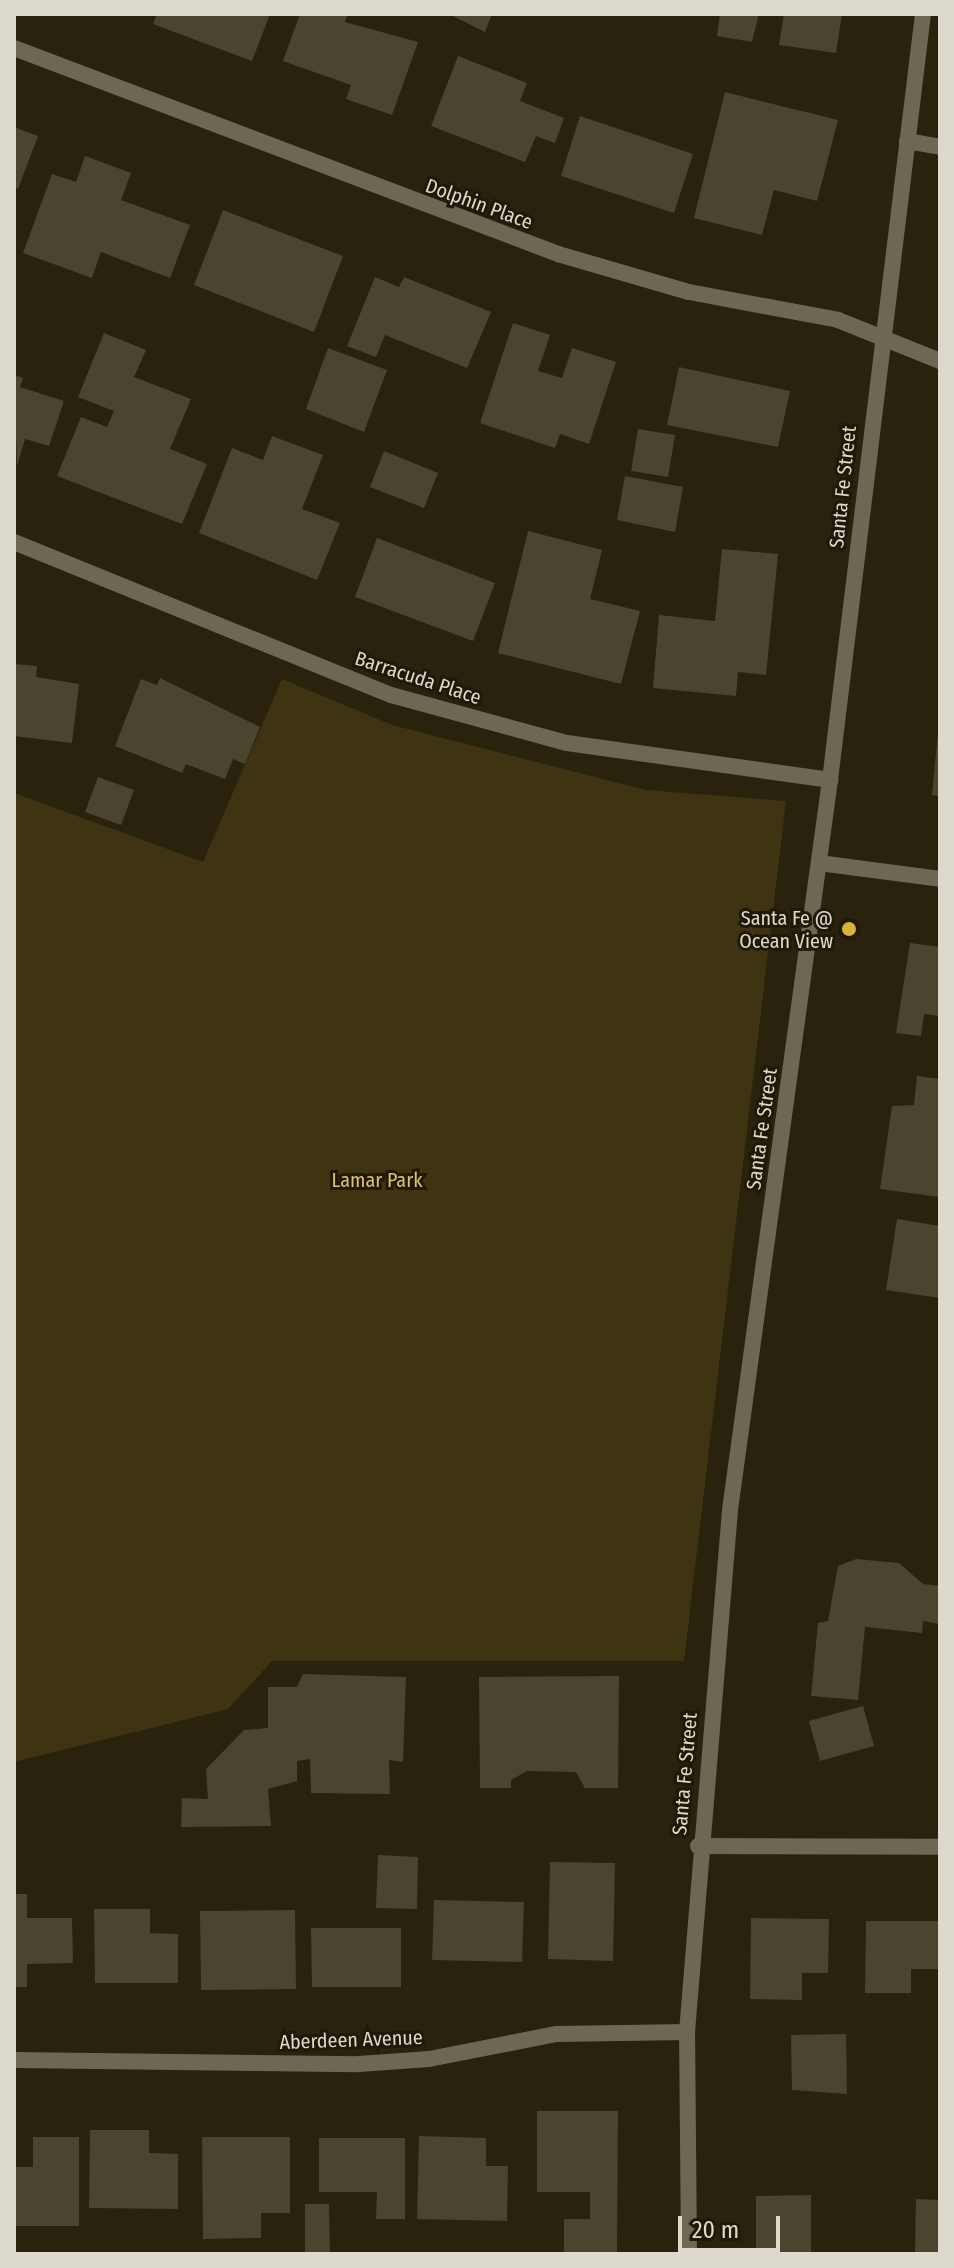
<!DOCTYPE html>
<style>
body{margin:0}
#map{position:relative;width:954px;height:2268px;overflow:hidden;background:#29220d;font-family:"Fira Sans Condensed",sans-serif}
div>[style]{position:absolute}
.green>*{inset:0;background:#3f3411}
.building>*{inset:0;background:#4b442f}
.service>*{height:16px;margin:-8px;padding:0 8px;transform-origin:8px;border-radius:8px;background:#6e6753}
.minor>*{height:16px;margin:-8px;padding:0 8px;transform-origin:8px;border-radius:8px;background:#6e6753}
.tertiary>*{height:16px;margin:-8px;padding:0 8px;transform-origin:8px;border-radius:8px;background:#6e6753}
.dots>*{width:22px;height:22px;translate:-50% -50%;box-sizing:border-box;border:4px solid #1f1905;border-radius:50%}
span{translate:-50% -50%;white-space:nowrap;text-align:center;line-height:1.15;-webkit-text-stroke:6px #1f1905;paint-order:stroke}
.street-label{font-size:20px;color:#ddd9cc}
.poi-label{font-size:20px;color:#ddd9cc}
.right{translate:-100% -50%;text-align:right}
.park-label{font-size:20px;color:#dbc173}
.frame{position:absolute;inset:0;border:16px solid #ddd9cc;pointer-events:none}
.scale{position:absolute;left:678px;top:2216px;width:102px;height:36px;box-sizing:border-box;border:4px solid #ddd9cc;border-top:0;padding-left:10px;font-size:24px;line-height:28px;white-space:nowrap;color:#ddd9cc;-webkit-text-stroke:6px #1f1905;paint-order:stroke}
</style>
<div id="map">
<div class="green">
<i style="clip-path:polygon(282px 679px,392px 725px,646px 790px,786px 801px,684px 1661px,272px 1661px,228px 1709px,14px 1762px,14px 793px,203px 862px)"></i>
</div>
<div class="building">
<i style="clip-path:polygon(157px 14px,270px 14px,252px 61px,153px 24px)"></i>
<i style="clip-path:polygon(300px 14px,348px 14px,345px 22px,418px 42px,392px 115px,346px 99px,351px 85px,283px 61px)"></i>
<i style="clip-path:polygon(449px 14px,492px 14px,485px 32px)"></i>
<i style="clip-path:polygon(720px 14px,759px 14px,752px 42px,717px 36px)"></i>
<i style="clip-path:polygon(784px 14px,842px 14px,836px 53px,779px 45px)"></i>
<i style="clip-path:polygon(458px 56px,527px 83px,520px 101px,564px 118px,555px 143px,536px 136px,525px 162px,431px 126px)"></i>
<i style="clip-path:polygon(725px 92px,838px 120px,817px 201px,774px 190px,762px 235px,694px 218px)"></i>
<i style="clip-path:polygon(580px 116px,693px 154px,674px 213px,561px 176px)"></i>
<i style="clip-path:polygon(14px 127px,38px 136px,18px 189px,14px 187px)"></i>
<i style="clip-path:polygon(85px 156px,131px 173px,121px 200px,190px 225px,170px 278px,101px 252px,92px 278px,23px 253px,52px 174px,76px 182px)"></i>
<i style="clip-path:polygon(223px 210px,343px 256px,314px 332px,194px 285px)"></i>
<i style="clip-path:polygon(375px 277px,399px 287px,404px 277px,491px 312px,467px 368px,385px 335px,376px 357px,347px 346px)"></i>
<i style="clip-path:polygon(513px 323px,550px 335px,538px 371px,562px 378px,572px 348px,616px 362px,589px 444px,560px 434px,555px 448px,480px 423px)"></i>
<i style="clip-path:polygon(104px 333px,146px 350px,134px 377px,191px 399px,170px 449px,207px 464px,182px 524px,57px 476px,81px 417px,107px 427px,114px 411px,78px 397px)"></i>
<i style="clip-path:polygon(328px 348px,387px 370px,364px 432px,306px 409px)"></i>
<i style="clip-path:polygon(679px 367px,790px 391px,778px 447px,667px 425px)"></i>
<i style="clip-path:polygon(14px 375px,23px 378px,20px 387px,64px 401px,49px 446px,25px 439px,17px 466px)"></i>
<i style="clip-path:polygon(638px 429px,675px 435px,668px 477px,631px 471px)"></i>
<i style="clip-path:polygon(272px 436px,323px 455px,302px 509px,340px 523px,317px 580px,199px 533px,232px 448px,263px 460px)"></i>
<i style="clip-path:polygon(384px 451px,438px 473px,424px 508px,370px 487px)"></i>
<i style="clip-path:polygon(625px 476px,683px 487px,675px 532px,617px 520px)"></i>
<i style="clip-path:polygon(528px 531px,602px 550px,590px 599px,640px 611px,621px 684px,498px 653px)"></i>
<i style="clip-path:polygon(377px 538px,495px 583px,473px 641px,355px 597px)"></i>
<i style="clip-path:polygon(722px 549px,778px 554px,766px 675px,738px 672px,736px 696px,653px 688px,659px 615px,715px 621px)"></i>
<i style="clip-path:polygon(14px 664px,37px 666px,36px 677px,79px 684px,72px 743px,14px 736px)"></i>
<i style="clip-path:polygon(160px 678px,260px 727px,245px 764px,233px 759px,225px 779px,186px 764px,182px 773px,115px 746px,141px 679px,157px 685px)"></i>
<i style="clip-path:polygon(938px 733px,940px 733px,940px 796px,932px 795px)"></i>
<i style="clip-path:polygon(98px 777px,134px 790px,121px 825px,85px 812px)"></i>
<i style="clip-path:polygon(910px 943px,940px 947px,940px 1016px,924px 1014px,921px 1036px,896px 1033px)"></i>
<i style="clip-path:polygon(917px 1076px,940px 1079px,940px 1197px,880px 1189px,892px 1106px,914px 1105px)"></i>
<i style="clip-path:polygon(897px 1219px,940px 1226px,940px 1298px,886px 1290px)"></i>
<i style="clip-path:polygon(856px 1559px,899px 1563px,923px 1584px,940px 1586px,940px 1624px,923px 1621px,922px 1633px,865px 1627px,858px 1700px,811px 1696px,818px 1623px,828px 1621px,838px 1566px)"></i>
<i style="clip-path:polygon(303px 1674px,406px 1677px,403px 1762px,389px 1760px,390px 1794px,311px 1793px,310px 1759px,297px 1761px,297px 1781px,268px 1789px,271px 1826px,181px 1827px,182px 1798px,208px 1799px,206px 1769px,244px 1730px,268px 1728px,268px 1687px,297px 1687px)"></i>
<i style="clip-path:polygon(619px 1676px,618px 1788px,585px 1788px,576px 1772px,527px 1771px,511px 1780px,511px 1788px,480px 1788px,479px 1677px)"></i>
<i style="clip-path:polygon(863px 1706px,874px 1746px,820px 1761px,809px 1721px)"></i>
<i style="clip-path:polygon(378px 1855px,418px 1857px,417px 1909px,376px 1908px)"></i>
<i style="clip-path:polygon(550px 1862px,615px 1863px,613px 1961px,548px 1959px)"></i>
<i style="clip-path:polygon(14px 1894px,27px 1894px,27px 1918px,72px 1918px,73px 1963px,27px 1964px,27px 1987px,14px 1987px)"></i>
<i style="clip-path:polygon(434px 1900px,524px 1902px,522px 1962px,432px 1960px)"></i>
<i style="clip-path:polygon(94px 1909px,150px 1909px,150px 1933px,178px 1934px,178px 1983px,95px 1983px)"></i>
<i style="clip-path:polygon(295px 1910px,296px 1989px,201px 1990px,200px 1911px)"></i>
<i style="clip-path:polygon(751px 1918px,829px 1919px,828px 1973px,802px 1973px,802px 2000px,750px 1999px)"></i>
<i style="clip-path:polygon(866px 1921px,940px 1921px,940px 1969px,911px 1969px,911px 1993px,865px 1993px)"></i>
<i style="clip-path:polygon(311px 1928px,401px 1928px,401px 1987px,312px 1987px)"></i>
<i style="clip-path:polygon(846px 2034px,847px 2094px,792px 2090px,791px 2035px)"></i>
<i style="clip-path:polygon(537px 2111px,618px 2111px,617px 2254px,564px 2254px,564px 2219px,590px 2219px,590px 2192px,537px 2192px)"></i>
<i style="clip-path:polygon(90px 2130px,149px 2130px,149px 2153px,178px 2154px,178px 2209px,89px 2208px)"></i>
<i style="clip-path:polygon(419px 2136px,486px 2138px,486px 2166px,508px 2166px,507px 2221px,417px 2219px)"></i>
<i style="clip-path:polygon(33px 2137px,79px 2137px,79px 2226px,14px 2226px,14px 2167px,33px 2167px)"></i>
<i style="clip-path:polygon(202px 2137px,290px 2137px,290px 2213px,261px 2213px,261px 2238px,203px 2239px)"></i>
<i style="clip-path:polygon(319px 2138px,405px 2138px,405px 2219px,376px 2219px,377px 2192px,319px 2192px)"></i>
<i style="clip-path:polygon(811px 2195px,811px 2254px,756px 2254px,756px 2196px)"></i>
<i style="clip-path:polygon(916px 2199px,940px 2200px,940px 2253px,915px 2252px)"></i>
<i style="clip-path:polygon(305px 2204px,329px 2204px,330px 2254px,305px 2254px)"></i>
</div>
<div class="service">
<i style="left:907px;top:141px;width:34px;rotate:10deg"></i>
</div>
<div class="minor">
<i style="left:14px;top:48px;width:582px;rotate:20.74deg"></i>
<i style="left:558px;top:254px;width:136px;rotate:16.2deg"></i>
<i style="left:689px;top:292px;width:152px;rotate:10.6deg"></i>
<i style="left:838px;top:320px;width:110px;rotate:21.9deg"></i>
<i style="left:14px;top:542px;width:407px;rotate:22.1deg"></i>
<i style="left:391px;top:695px;width:182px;rotate:15.3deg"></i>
<i style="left:567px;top:743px;width:266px;rotate:8deg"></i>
<i style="left:819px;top:863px;width:122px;rotate:7.5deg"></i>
<i style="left:698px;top:1846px;width:242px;rotate:0.2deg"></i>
<i style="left:14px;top:2060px;width:345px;rotate:0.7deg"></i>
<i style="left:359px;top:2064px;width:70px;rotate:-4.1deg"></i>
<i style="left:429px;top:2059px;width:130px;rotate:-11.1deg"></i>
<i style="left:557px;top:2034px;width:130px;rotate:-0.9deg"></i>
</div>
<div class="tertiary">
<i style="left:689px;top:2254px;width:222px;rotate:-90.5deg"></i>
<i style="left:687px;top:2032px;width:524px;rotate:-85.29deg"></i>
<i style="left:730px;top:1510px;width:737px;rotate:-82.2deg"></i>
<i style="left:830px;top:780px;width:772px;rotate:-83.08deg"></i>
</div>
<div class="dots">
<i style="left:849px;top:929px;background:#d8b434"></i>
</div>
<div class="street-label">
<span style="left:479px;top:204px;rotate:20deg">Dolphin Place</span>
<span style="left:843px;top:487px;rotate:-84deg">Santa Fe Street</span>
<span style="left:418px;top:678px;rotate:18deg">Barracuda Place</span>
<span style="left:762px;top:1129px;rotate:-82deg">Santa Fe Street</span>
<span style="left:685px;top:1774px;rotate:-85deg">Santa Fe Street</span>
<span style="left:351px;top:2040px;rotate:-2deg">Aberdeen Avenue</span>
</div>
<div class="poi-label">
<span class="right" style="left:833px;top:930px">Santa Fe @<br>Ocean View</span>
</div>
<div class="park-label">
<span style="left:377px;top:1180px">Lamar Park</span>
</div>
<div class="frame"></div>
<div class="scale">20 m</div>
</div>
